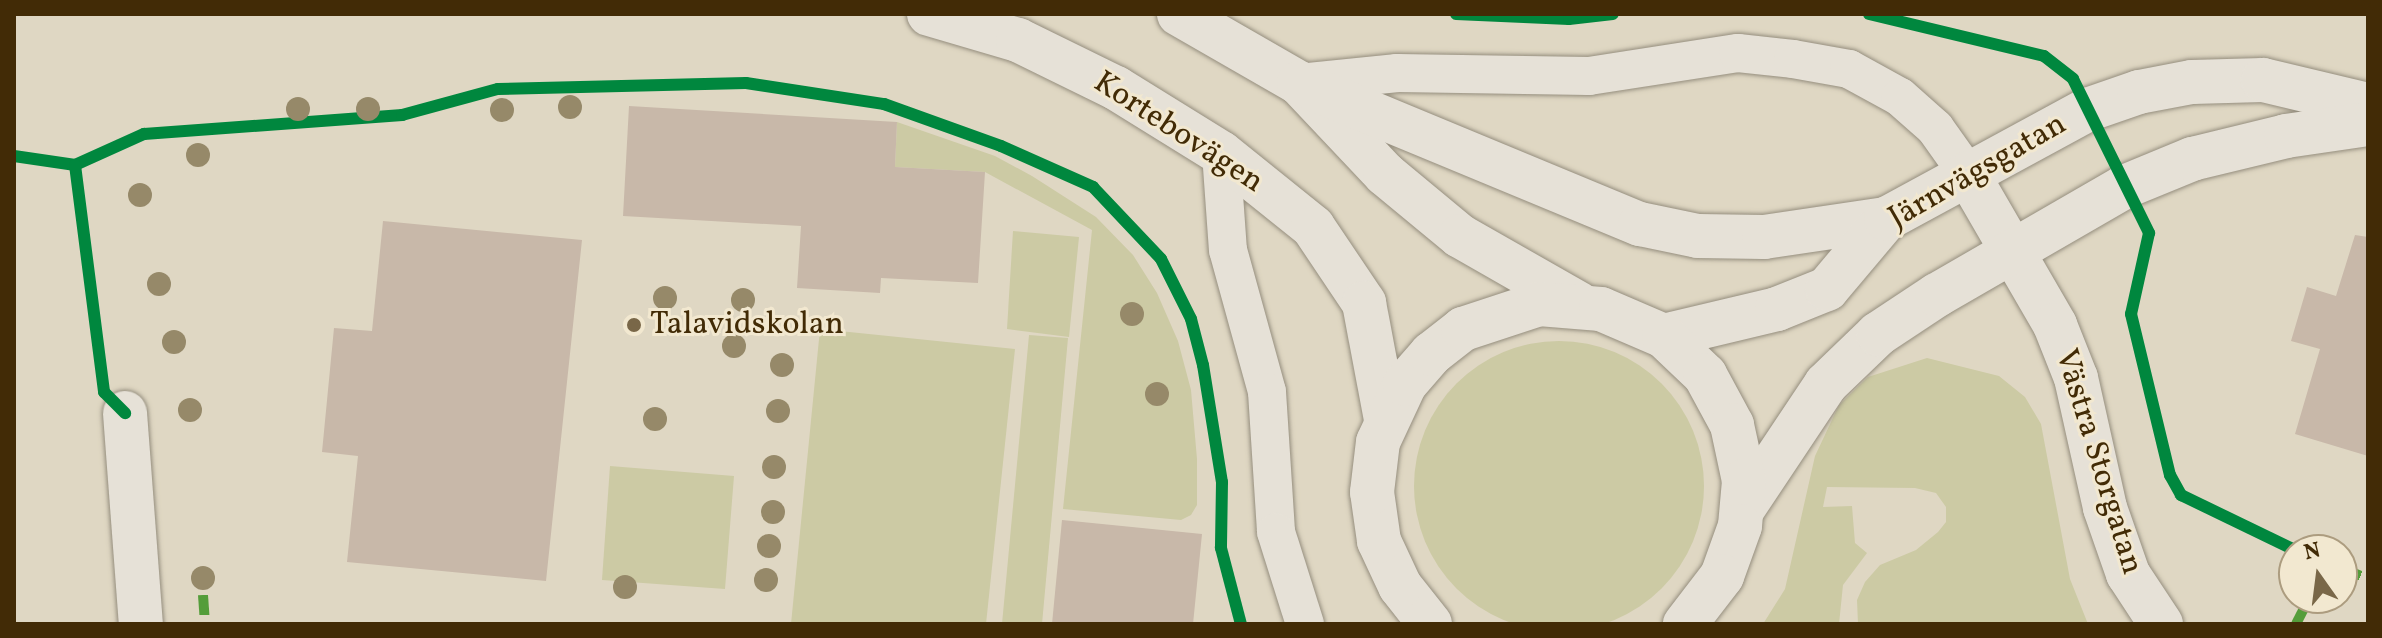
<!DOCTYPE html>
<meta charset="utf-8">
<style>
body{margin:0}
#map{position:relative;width:2382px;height:638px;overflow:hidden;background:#dfd7c3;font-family:Vollkorn,serif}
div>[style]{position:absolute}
.green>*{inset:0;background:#cccaa4}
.round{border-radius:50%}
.building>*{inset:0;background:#c8b8a9}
.roads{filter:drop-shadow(0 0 2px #958e7e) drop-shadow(0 0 2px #958e7e)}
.lane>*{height:38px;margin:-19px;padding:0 19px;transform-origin:19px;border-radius:19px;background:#e6e1d7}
.street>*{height:44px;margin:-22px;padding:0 22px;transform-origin:22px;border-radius:22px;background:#e6e1d7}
.secondary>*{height:44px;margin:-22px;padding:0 22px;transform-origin:22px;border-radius:22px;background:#e6e1d7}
.quiet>*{height:10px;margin-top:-5px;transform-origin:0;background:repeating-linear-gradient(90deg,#549d3a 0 20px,transparent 0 30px)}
.cycleway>*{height:12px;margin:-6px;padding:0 6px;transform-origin:6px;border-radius:6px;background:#00873e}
.trees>*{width:24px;height:24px;margin:-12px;border-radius:50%;background:#968969}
.dots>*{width:22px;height:22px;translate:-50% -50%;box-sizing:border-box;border:4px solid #f2e8d0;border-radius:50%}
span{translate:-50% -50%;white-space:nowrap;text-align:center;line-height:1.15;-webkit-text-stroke:6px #f2e8d0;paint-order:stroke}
.street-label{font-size:32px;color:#422b06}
.poi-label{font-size:32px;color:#422b06}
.left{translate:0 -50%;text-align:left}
.frame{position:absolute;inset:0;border:16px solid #422b06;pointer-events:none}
.north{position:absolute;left:2278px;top:534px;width:80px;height:80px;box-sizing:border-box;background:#f2e8d0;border:2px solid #ac9c7f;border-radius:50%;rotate:346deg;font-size:22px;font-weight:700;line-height:32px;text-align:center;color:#422b06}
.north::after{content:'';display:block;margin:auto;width:28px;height:36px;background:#796748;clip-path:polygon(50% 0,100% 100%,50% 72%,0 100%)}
</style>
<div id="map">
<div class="green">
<i style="clip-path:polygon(897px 122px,995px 156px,1032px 176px,1096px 217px,1133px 255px,1157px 293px,1178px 341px,1191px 390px,1197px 459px,1197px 505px,1191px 515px,1181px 520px,1063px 509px,1092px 230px,985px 172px,895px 167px)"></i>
<i style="clip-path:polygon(1013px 231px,1079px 237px,1069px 337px,1007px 329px)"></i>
<i style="clip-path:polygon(820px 329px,1015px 349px,986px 624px,791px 624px)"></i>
<i style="clip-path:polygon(1029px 335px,1068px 338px,1042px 624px,1002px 624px)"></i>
<i class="round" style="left:1414px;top:341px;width:290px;height:290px"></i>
<i style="clip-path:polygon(1927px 358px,1999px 376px,2025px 397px,2041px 424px,2070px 579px,2088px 624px,1858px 624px,1857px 600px,1865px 582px,1880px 565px,1916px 550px,1938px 532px,1946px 522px,1946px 507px,1936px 493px,1915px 488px,1827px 487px,1823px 507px,1852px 506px,1855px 543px,1867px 553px,1843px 585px,1839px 624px,1763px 624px,1785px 589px,1815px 456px,1839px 405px,1868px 377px)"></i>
<i style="clip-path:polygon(610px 466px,734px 476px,725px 589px,602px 580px)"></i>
</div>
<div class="building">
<i style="clip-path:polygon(629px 106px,897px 122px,895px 167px,985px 172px,978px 283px,881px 278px,880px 293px,797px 288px,801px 226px,623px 216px)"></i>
<i style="clip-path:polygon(383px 221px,582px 240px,546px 581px,347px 562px,358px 456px,322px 452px,334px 328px,372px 331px)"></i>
<i style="clip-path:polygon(2355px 235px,2368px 237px,2368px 456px,2295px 434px,2320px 349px,2291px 341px,2307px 287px,2336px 296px)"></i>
<i style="clip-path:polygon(1062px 520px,1202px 534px,1193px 624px,1052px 624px)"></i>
</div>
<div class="roads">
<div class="lane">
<i style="left:1299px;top:83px;width:99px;rotate:-5.8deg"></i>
<i style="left:1397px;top:73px;width:192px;rotate:0.9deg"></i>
<i style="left:1589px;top:76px;width:151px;rotate:-8.8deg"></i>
<i style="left:1738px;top:53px;width:55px;rotate:6.2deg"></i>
<i style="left:1793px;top:59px;width:57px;rotate:10.1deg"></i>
<i style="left:1849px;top:69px;width:58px;rotate:28.8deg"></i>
<i style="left:1900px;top:97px;width:47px;rotate:41.5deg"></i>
<i style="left:1935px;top:128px;width:55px;rotate:54.6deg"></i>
<i style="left:1221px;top:153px;width:97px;rotate:85.9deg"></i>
<i style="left:1228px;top:250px;width:147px;rotate:74.6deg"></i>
<i style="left:1267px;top:392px;width:140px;rotate:86.3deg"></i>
<i style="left:1276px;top:532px;width:96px;rotate:72.5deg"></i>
</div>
<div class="street">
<i style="left:1967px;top:173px;width:176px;rotate:59.9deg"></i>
<i style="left:2055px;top:325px;width:57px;rotate:68.4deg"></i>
<i style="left:2076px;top:378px;width:133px;rotate:77.4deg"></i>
<i style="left:2105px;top:508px;width:70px;rotate:70.8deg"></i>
<i style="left:2128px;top:574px;width:60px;rotate:56.6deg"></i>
<i style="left:125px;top:413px;width:212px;rotate:85.7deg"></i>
</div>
<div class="secondary">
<i style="left:929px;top:14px;width:93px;rotate:16.3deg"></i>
<i style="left:1018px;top:40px;width:109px;rotate:26.1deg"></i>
<i style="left:1116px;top:88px;width:123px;rotate:31.8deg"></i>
<i style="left:1221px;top:153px;width:118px;rotate:38.8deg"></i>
<i style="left:1313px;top:227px;width:92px;rotate:56.1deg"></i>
<i style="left:1364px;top:303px;width:118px;rotate:79.3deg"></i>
<i style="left:1179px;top:14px;width:138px;rotate:29.9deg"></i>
<i style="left:1299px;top:83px;width:125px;rotate:46.6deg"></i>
<i style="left:1385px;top:174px;width:97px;rotate:39.6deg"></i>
<i style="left:1460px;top:236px;width:137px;rotate:29.7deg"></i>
<i style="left:1299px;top:83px;width:369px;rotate:22.5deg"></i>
<i style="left:1640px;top:224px;width:59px;rotate:11.7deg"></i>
<i style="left:1698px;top:236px;width:66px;rotate:0.9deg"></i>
<i style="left:1764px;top:237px;width:123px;rotate:-8.4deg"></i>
<i style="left:1664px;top:336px;width:116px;rotate:-13.4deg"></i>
<i style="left:1777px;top:309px;width:54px;rotate:-21.8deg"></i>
<i style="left:1827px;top:289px;width:92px;rotate:-49.9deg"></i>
<i style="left:1886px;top:219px;width:229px;rotate:-28.5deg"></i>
<i style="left:2087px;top:110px;width:55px;rotate:-19.1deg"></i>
<i style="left:2139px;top:92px;width:54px;rotate:-10.7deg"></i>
<i style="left:2192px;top:82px;width:71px;rotate:-1.6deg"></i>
<i style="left:2263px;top:80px;width:108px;rotate:13.4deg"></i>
<i style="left:1742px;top:510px;width:151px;rotate:-56.3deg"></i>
<i style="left:1826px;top:384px;width:72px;rotate:-43.9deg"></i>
<i style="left:1878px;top:334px;width:71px;rotate:-33.5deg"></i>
<i style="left:1937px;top:295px;width:216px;rotate:-30deg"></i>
<i style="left:2124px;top:187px;width:74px;rotate:-22.4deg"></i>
<i style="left:2192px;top:159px;width:97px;rotate:-13.7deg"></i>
<i style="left:2286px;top:136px;width:83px;rotate:-8.3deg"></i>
<i style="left:1430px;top:624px;width:48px;rotate:-128.3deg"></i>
<i style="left:1400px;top:586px;width:50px;rotate:-115deg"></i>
<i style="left:1379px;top:541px;width:49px;rotate:-98.1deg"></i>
<i style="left:1372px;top:492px;width:50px;rotate:-83.2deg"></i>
<i style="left:1378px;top:442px;width:64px;rotate:-65deg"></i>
<i style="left:1405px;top:384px;width:40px;rotate:-49deg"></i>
<i style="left:1431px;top:354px;width:41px;rotate:-38deg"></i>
<i style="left:1463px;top:329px;width:80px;rotate:-18.2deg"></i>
<i style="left:1539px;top:304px;width:62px;rotate:4.6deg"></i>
<i style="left:1601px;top:309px;width:69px;rotate:23.2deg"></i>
<i style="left:1664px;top:336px;width:57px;rotate:43.6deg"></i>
<i style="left:1705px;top:375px;width:57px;rotate:61.6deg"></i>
<i style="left:1732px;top:425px;width:57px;rotate:77.9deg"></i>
<i style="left:1744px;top:481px;width:45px;rotate:95.1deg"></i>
<i style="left:1740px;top:526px;width:53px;rotate:109.8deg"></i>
<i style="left:1722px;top:576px;width:61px;rotate:127.6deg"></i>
</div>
</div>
<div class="quiet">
<i style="left:2342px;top:568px;width:28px;rotate:23deg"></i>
<i style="left:203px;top:595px;width:29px;rotate:86deg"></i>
<i style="left:2296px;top:624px;width:29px;rotate:-63deg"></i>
</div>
<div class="cycleway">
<i style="left:1456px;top:14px;width:113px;rotate:2.5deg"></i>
<i style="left:1569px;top:19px;width:44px;rotate:-6.5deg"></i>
<i style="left:1869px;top:14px;width:180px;rotate:13.5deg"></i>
<i style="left:2044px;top:56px;width:37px;rotate:38deg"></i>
<i style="left:2073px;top:79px;width:172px;rotate:63.7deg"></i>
<i style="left:2149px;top:233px;width:83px;rotate:102.5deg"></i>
<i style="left:2131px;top:314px;width:166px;rotate:76.4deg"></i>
<i style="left:2170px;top:475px;width:23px;rotate:61deg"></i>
<i style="left:2181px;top:495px;width:127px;rotate:25.8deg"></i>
<i style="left:14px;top:156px;width:62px;rotate:8.4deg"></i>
<i style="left:75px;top:165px;width:76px;rotate:-24.2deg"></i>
<i style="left:144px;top:134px;width:259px;rotate:-4.2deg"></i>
<i style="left:402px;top:115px;width:99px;rotate:-15.2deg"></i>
<i style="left:498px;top:89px;width:248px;rotate:-1.4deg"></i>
<i style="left:746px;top:83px;width:140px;rotate:8.7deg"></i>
<i style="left:884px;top:104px;width:124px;rotate:19.7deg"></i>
<i style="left:1001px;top:146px;width:101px;rotate:24deg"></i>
<i style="left:1093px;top:187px;width:99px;rotate:46.6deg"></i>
<i style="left:1161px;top:259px;width:67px;rotate:63.4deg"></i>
<i style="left:1191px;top:319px;width:48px;rotate:75.4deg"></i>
<i style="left:1203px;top:365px;width:119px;rotate:80.8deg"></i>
<i style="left:1222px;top:482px;width:66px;rotate:90.9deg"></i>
<i style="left:1221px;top:548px;width:79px;rotate:75.3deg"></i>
<i style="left:75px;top:165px;width:229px;rotate:82.7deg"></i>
<i style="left:104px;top:392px;width:30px;rotate:45deg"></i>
</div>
<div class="trees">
<i style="left:570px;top:107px"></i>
<i style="left:298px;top:109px"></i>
<i style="left:368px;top:109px"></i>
<i style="left:502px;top:110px"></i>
<i style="left:198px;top:155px"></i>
<i style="left:140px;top:195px"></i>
<i style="left:159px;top:284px"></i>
<i style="left:665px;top:298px"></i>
<i style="left:743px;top:300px"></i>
<i style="left:1132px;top:314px"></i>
<i style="left:174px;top:342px"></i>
<i style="left:734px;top:346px"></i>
<i style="left:782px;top:365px"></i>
<i style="left:1157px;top:394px"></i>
<i style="left:190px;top:410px"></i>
<i style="left:778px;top:411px"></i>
<i style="left:655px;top:419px"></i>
<i style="left:774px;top:467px"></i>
<i style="left:773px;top:512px"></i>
<i style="left:769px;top:546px"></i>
<i style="left:203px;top:578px"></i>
<i style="left:766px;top:580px"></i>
<i style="left:625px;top:587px"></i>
</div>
<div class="dots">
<i style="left:634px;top:325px;background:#796748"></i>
</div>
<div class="street-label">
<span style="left:1178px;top:133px;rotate:33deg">Kortebovägen</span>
<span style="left:1978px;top:172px;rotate:-30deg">Järnvägsgatan</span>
<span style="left:2098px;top:462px;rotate:73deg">Västra Storgatan</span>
</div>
<div class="poi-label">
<span class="left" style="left:650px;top:325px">Talavidskolan</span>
</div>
<div class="frame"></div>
<div class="north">N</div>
</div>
